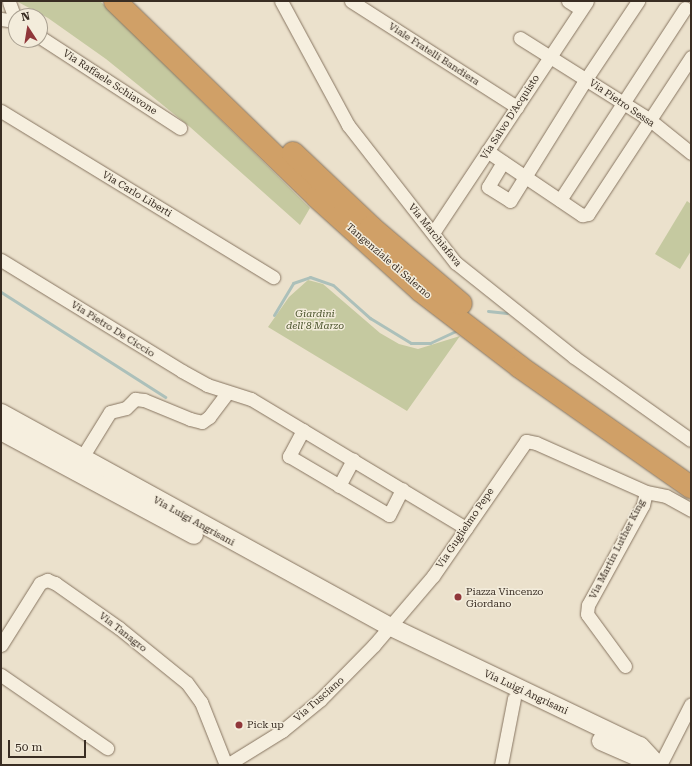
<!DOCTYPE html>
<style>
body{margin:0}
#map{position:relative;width:692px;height:766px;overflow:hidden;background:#ebe1cc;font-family:"Roboto Serif",serif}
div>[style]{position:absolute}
.green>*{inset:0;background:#c5c9a0}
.stream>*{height:3px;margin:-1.5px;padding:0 1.5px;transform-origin:1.5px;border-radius:1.5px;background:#acc0ba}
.roads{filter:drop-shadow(0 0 1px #877561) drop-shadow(0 0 1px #877561)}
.street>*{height:13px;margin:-6.5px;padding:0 6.5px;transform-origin:6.5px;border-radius:6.5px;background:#f6efdf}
.secondary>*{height:18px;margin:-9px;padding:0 9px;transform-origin:9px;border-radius:9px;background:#f6efdf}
.highway>*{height:22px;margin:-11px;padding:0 11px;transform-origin:11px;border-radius:11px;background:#d0a067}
.dots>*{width:11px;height:11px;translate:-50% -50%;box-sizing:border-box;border:2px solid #f3ecdb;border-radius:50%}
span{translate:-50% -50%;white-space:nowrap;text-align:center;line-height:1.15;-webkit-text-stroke:3px #f3ecdb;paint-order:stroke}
.street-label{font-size:10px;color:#392d23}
.park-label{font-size:10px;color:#4a532c;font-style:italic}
.poi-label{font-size:10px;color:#392d23}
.left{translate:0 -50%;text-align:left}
.frame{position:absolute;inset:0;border:2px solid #392d23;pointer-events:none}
.north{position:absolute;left:8px;top:8px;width:40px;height:40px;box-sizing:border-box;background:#f3ecdb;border:1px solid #a9a091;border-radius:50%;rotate:348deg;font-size:11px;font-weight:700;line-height:16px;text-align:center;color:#392d23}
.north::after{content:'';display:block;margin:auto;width:14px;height:18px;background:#90373a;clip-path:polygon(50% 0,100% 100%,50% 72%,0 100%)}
.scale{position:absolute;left:8px;top:740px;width:78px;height:18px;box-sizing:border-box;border:2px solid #392d23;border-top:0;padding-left:5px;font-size:12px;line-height:14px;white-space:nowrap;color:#392d23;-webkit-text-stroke:3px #f3ecdb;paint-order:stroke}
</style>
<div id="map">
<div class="green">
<i style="clip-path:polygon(100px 1px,310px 208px,300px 225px,190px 127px,106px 59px,48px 18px,18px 2px)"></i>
<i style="clip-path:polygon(687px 201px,691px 204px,691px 251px,680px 269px,655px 254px)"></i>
<i style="clip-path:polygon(308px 280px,323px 284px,380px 333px,399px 344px,418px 349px,460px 336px,407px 411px,268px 327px,289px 297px)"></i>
</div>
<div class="stream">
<i style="left:1px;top:292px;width:195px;rotate:32.6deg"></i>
<i style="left:488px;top:311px;width:19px;rotate:6deg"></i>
<i style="left:274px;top:315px;width:37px;rotate:-59deg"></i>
<i style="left:293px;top:283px;width:18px;rotate:-19deg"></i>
<i style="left:310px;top:277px;width:24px;rotate:19deg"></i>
<i style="left:333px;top:285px;width:50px;rotate:41.7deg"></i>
<i style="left:370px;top:318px;width:48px;rotate:31.4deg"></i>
<i style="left:411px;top:343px;width:19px"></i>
<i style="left:430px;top:343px;width:29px;rotate:-25deg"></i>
</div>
<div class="roads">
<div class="street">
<i style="left:281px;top:1px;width:141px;rotate:61.6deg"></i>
<i style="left:348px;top:125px;width:175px;rotate:52deg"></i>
<i style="left:456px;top:263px;width:151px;rotate:38.5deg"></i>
<i style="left:574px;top:357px;width:143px;rotate:35.4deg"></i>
<i style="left:351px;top:1px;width:197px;rotate:32.6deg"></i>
<i style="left:568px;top:1px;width:15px;rotate:32deg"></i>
<i style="left:9px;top:2px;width:20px;rotate:70deg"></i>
<i style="left:1px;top:19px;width:14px;rotate:8deg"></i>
<i style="left:40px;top:37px;width:167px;rotate:33deg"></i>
<i style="left:520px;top:38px;width:154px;rotate:32.2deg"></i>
<i style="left:650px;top:120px;width:53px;rotate:38.8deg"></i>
<i style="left:1px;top:111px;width:319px;rotate:31.4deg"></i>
<i style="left:487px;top:151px;width:115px;rotate:34deg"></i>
<i style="left:582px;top:215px;width:6px;rotate:-9deg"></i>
<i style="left:588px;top:214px;width:188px;rotate:-56.7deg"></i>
<i style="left:503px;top:162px;width:29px;rotate:121deg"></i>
<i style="left:488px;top:187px;width:26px;rotate:32deg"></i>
<i style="left:510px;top:201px;width:144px;rotate:-58.1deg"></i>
<i style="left:586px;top:79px;width:94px;rotate:-56.3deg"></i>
<i style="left:560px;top:200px;width:229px;rotate:-56.9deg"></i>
<i style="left:433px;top:233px;width:278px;rotate:-56.4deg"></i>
<i style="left:1px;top:260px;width:212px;rotate:31.5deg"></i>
<i style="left:182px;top:371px;width:29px;rotate:29deg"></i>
<i style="left:207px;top:385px;width:46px;rotate:17.7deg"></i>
<i style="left:251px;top:399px;width:251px;rotate:31deg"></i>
<i style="left:303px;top:430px;width:30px;rotate:118deg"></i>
<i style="left:289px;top:456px;width:116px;rotate:30.5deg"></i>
<i style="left:389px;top:515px;width:29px;rotate:-63deg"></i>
<i style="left:81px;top:459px;width:55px;rotate:-58.3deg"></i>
<i style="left:110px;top:412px;width:16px;rotate:-14deg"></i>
<i style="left:126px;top:408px;width:13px;rotate:-45deg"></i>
<i style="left:135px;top:399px;width:9px;rotate:6deg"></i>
<i style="left:144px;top:400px;width:50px;rotate:22.4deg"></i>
<i style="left:190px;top:419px;width:12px;rotate:14deg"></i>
<i style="left:202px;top:422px;width:9px;rotate:-36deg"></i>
<i style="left:209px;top:417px;width:31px;rotate:-53deg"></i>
<i style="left:339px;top:486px;width:30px;rotate:-62deg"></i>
<i style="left:1px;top:645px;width:73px;rotate:-57.8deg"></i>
<i style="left:40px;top:583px;width:8px;rotate:-23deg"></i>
<i style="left:47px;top:580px;width:9px;rotate:21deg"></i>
<i style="left:55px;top:583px;width:78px;rotate:35.1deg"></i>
<i style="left:119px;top:628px;width:87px;rotate:39deg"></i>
<i style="left:187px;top:683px;width:24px;rotate:54deg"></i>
<i style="left:201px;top:702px;width:68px;rotate:68.4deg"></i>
<i style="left:625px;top:666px;width:64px;rotate:-126.2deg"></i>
<i style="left:587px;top:614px;width:9px;rotate:-84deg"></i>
<i style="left:588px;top:605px;width:114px;rotate:-61.2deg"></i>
<i style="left:643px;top:505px;width:13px;rotate:-77deg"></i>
<i style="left:1px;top:675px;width:129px;rotate:34.6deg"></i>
<i style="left:227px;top:765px;width:65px;rotate:-31.7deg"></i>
<i style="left:282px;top:731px;width:49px;rotate:-39.2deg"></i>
<i style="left:320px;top:700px;width:77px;rotate:-45.5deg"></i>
<i style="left:374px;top:645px;width:91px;rotate:-49.5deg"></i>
<i style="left:433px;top:576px;width:164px;rotate:-55.4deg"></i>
<i style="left:526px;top:441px;width:10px;rotate:11deg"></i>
<i style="left:536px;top:443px;width:120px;rotate:24deg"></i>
<i style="left:646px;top:492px;width:20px;rotate:11deg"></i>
<i style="left:666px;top:496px;width:29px;rotate:29deg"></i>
<i style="left:501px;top:765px;width:68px;rotate:-79deg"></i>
<i style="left:660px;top:765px;width:68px;rotate:-63.1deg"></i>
</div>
<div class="secondary">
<i style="left:1px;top:413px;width:443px;rotate:28.8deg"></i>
<i style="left:389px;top:626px;width:278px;rotate:25.6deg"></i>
<i style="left:640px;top:746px;width:26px;rotate:47deg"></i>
<i style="left:1px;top:431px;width:219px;rotate:28.3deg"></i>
<i style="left:601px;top:741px;width:60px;rotate:23.6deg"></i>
</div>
<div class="highway">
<i style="left:115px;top:1px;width:281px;rotate:44.1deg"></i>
<i style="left:317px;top:197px;width:140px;rotate:42.1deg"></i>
<i style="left:421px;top:291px;width:125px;rotate:37.5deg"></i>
<i style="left:520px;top:367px;width:209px;rotate:35.1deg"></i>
<i style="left:293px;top:153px;width:108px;rotate:43.5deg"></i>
<i style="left:371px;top:227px;width:118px;rotate:40.5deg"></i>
</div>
</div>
<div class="dots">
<i style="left:458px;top:597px;background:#90373a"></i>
<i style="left:239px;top:725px;background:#90373a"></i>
</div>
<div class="street-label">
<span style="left:434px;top:54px;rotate:33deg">Viale Fratelli Bandiera</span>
<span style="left:110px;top:82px;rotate:33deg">Via Raffaele Schiavone</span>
<span style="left:622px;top:103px;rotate:34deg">Via Pietro Sessa</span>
<span style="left:510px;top:117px;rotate:-57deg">Via Salvo D'Acquisto</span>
<span style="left:137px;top:194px;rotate:31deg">Via Carlo Liberti</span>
<span style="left:435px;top:235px;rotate:51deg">Via Marchiafava</span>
<span style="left:389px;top:261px;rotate:41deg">Tangenziale di Salerno</span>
<span style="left:113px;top:329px;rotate:32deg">Via Pietro De Ciccio</span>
<span style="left:194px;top:521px;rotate:29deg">Via Luigi Angrisani</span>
<span style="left:465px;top:528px;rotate:-56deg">Via Guglielmo Pepe</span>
<span style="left:617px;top:549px;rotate:-63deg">Via Martin Luther King</span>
<span style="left:123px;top:632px;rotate:38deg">Via Tanagro</span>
<span style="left:526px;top:692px;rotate:25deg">Via Luigi Angrisani</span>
<span style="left:319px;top:699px;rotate:-41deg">Via Tusciano</span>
</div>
<div class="park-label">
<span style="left:315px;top:319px">Giardini<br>dell'8 Marzo</span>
</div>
<div class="poi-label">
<span class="left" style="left:466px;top:597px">Piazza Vincenzo<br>Giordano</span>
<span class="left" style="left:247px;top:725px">Pick up</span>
</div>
<div class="frame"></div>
<div class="north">N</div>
<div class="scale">50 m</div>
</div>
